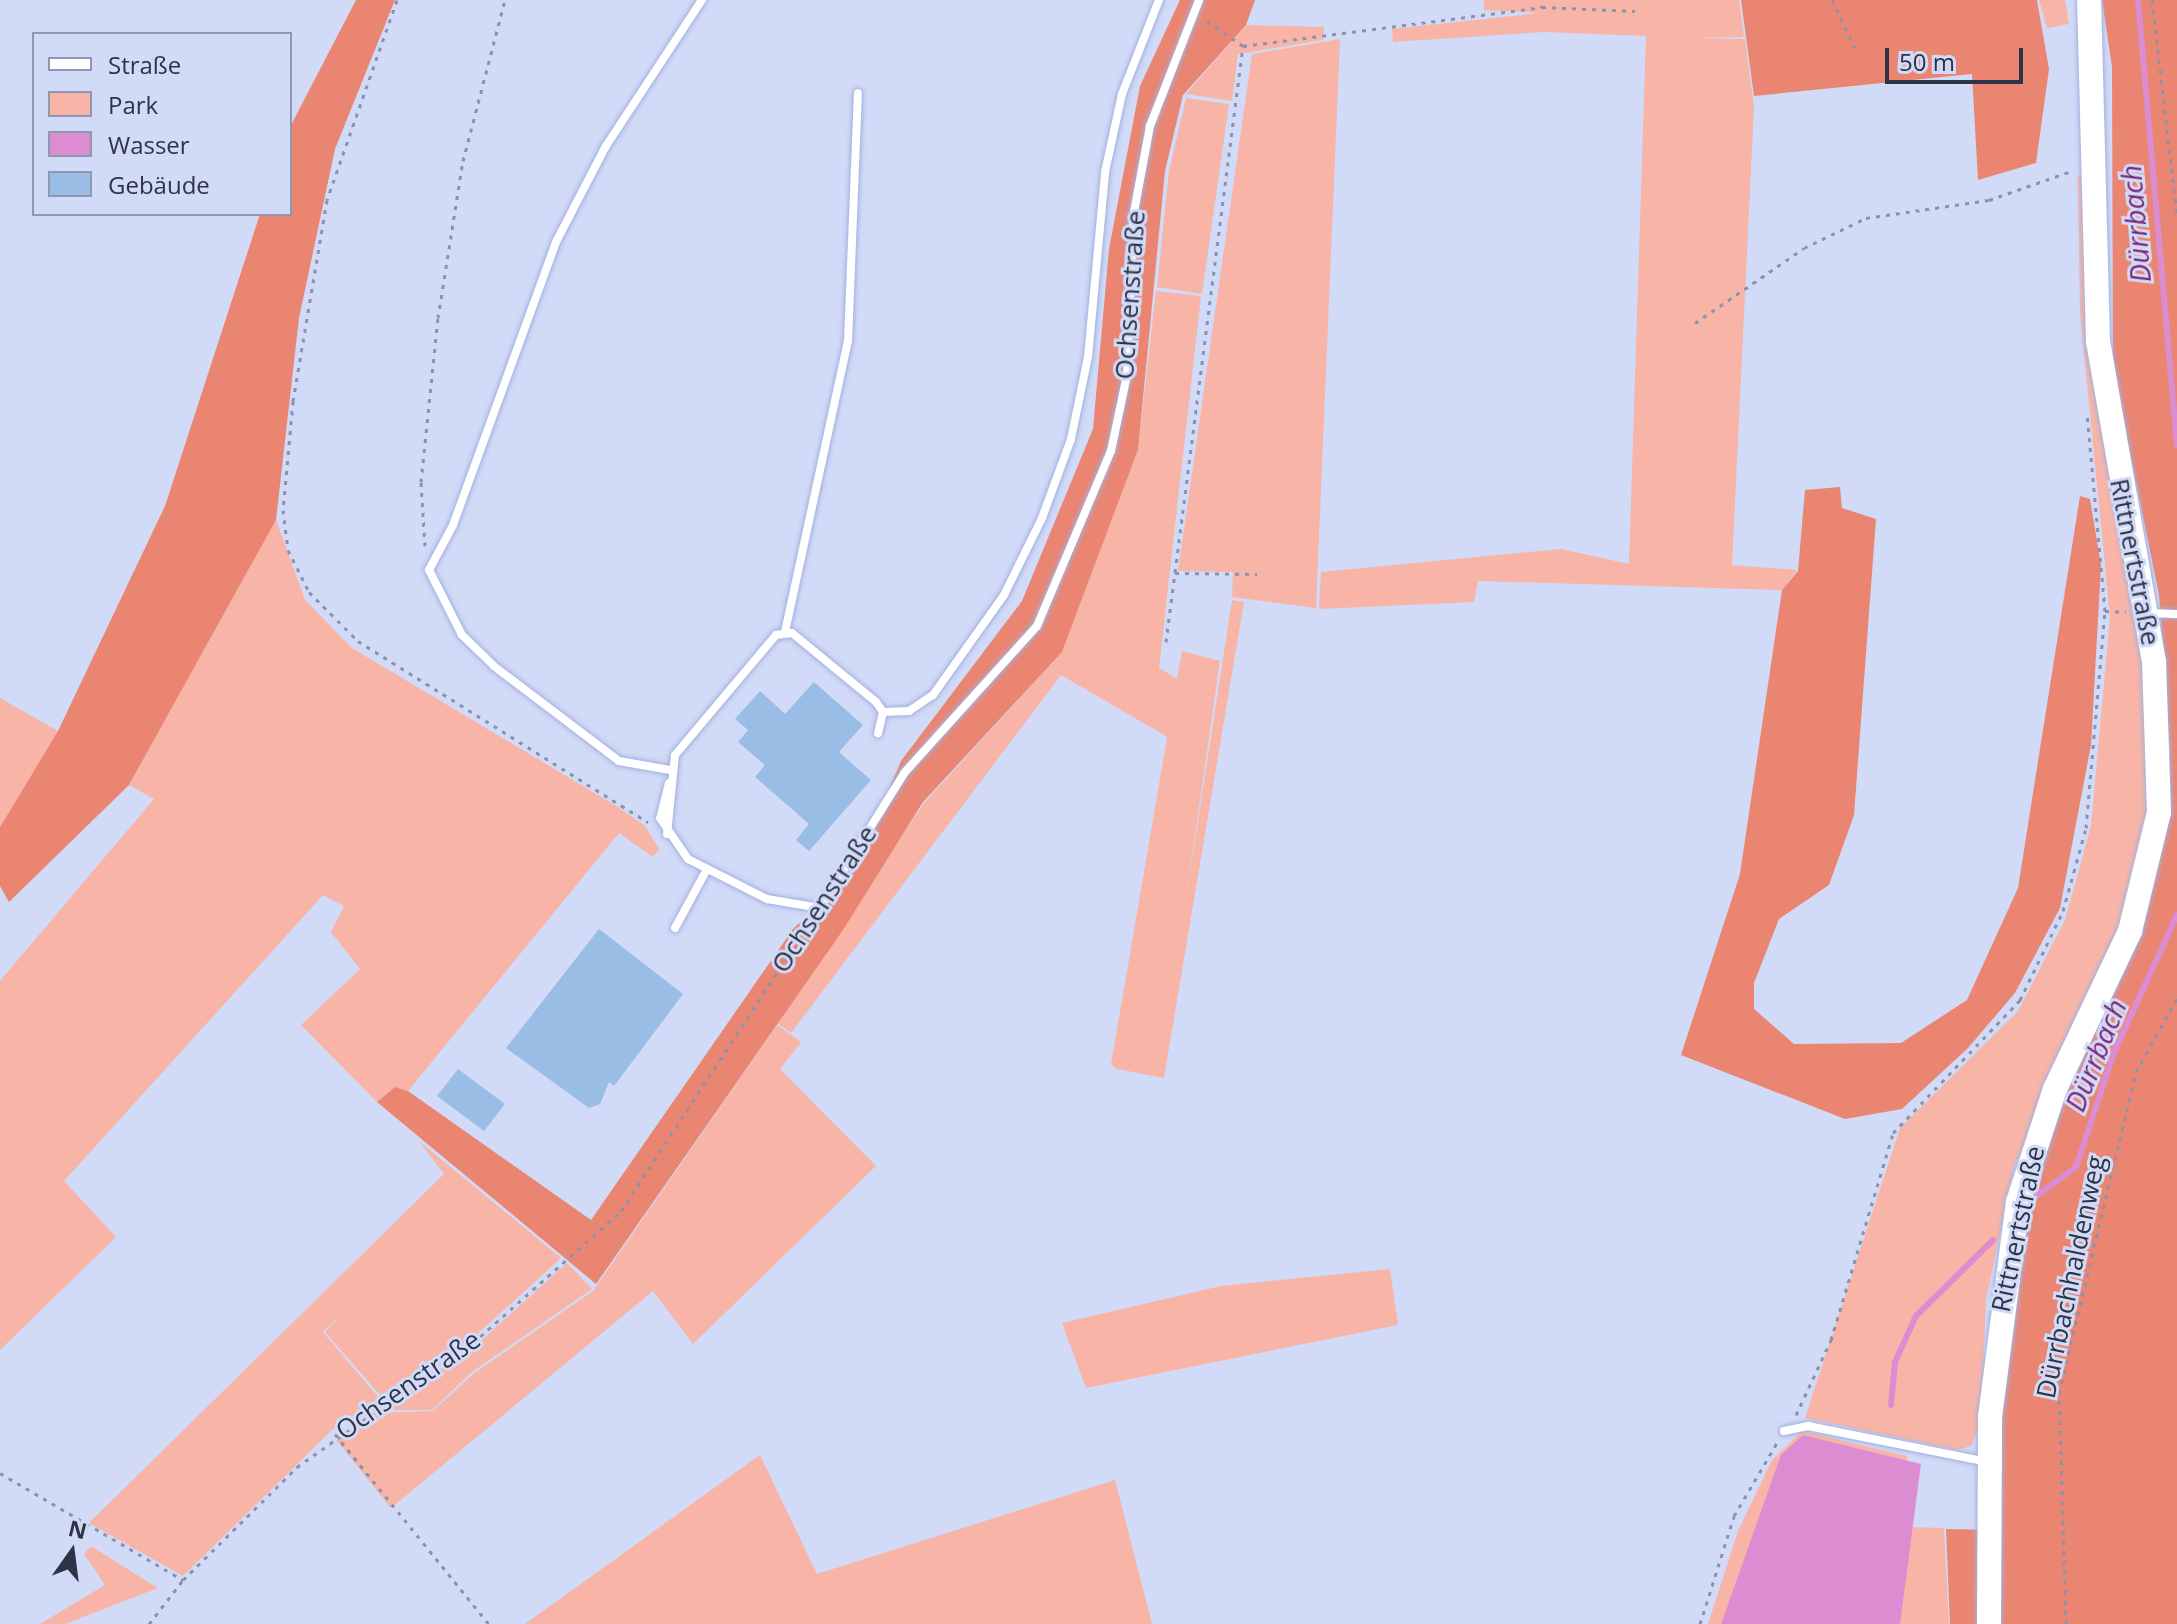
<!DOCTYPE html>
<meta charset="utf-8">
<style>
body{margin:0}
#map{position:relative;width:2177px;height:1624px;overflow:hidden;background:#d1daf7;font-family:"Open Sans",sans-serif}
div>[style]{position:absolute}
.green>*{inset:0;background:#f8b5a7}
.forest>*{inset:0;background:#ea8572}
.water>*{inset:0;background:#dc8dd1}
.stream>*{height:6px;margin:-3px;padding:0 3px;transform-origin:3px;border-radius:3px;background:#dc8dd1}
.building>*{inset:0;background:#9abde6}
.path>*{height:3px;margin-top:-1.5px;transform-origin:0;background:repeating-linear-gradient(90deg,#8b92ab 0 4px,transparent 0 10px)}
.roads{filter:drop-shadow(0 0 2px #a3b0df) drop-shadow(0 0 2px #a3b0df)}
.lane>*{height:8px;margin:-4px;padding:0 4px;transform-origin:4px;border-radius:4px;background:#fff}
.secondary>*{height:24px;margin:-12px;padding:0 12px;transform-origin:12px;border-radius:12px;background:#fff}
span{translate:-50% -50%;white-space:nowrap;text-align:center;line-height:1.15;-webkit-text-stroke:6px #d1daf7;paint-order:stroke}
.street-label{font-size:26px;color:#2e3346}
.water-label{font-size:28px;color:#7e2376;font-style:italic}
.legend{position:absolute;left:32px;top:32px;width:260px;height:184px;box-sizing:border-box;background:#d1daf7;border:2px solid #9097b0;margin:0;padding:10px 14px;list-style:none;font-size:24px;color:#2e3346}
.legend li{display:flex;align-items:center;gap:16px;height:40px}
.legend b{width:40px;border:2px solid #9097b0}
.north{position:absolute;left:32px;top:1512px;width:80px;height:80px;-webkit-text-stroke:6px #d1daf7;paint-order:stroke;rotate:14deg;font-size:22px;font-weight:700;line-height:32px;text-align:center;color:#2e3346}
.north::after{content:'';display:block;margin:auto;width:28px;height:36px;background:#2e3346;clip-path:polygon(50% 0,100% 100%,50% 72%,0 100%)}
.scale{position:absolute;left:1885px;top:48px;width:138px;height:36px;box-sizing:border-box;border:4px solid #2e3346;border-top:0;padding-left:10px;font-size:24px;line-height:28px;white-space:nowrap;color:#2e3346;-webkit-text-stroke:6px #d1daf7;paint-order:stroke}
</style>
<div id="map">
<div class="green">
<i style="clip-path:polygon(1484px 0,1739px 0,1744px 37px,1692px 38px,1745px 39px,1754px 107px,1732px 565px,1797px 570px,1782px 590px,1478px 581px,1474px 602px,1319px 609px,1321px 572px,1561px 549px,1629px 564px,1646px 36px,1544px 32px,1393px 42px,1392px 29px,1539px 13px,1484px 10px)"></i>
<i style="clip-path:polygon(2039px 0,2065px 0,2069px 24px,2047px 28px)"></i>
<i style="clip-path:polygon(1246px 25px,1324px 27px,1323px 40px,1238px 54px,1232px 101px,1186px 94px)"></i>
<i style="clip-path:polygon(1340px 39px,1316px 608px,1232px 597px,1233px 572px,1178px 571px,1252px 54px)"></i>
<i style="clip-path:polygon(1186px 98px,1229px 104px,1202px 294px,1157px 287px,1169px 171px)"></i>
<i style="clip-path:polygon(2088px 175px,2148px 674px,2147px 835px,2122px 931px,2014px 1166px,1986px 1300px,1981px 1422px,1971px 1446px,1957px 1450px,1805px 1418px,1900px 1128px,2018px 1011px,2065px 920px,2091px 826px,2110px 617px,2080px 312px,2078px 176px)"></i>
<i style="clip-path:polygon(1156px 291px,1201px 296px,1159px 668px,1178px 679px,1171px 739px,1061px 675px,791px 1033px,777px 1023px,924px 803px,1062px 652px,1138px 450px)"></i>
<i style="clip-path:polygon(276px 520px,305px 600px,352px 648px,618px 807px,645px 826px,659px 849px,653px 857px,619px 833px,408px 1091px,395px 1087px,377px 1102px,301px 1025px,360px 969px,331px 932px,344px 906px,323px 895px,64px 1181px,116px 1237px,0 1350px,0 981px,154px 799px,129px 785px)"></i>
<i style="clip-path:polygon(1232px 600px,1244px 602px,1164px 1078px,1117px 1069px,1111px 1064px,1182px 651px,1220px 661px,1185px 906px)"></i>
<i style="clip-path:polygon(0 698px,58px 731px,0 827px)"></i>
<i style="clip-path:polygon(777px 1025px,801px 1042px,780px 1069px,876px 1166px,693px 1344px,653px 1291px,391px 1508px,336px 1440px,372px 1413px,433px 1411px,473px 1374px,593px 1291px)"></i>
<i style="clip-path:polygon(419px 1141px,561px 1258px,473px 1338px,381px 1396px,325px 1332px,344px 1311px,323px 1332px,379px 1398px,332px 1430px,183px 1576px,89px 1523px,444px 1174px)"></i>
<i style="clip-path:polygon(567px 1263px,592px 1289px,472px 1372px,432px 1410px,378px 1410px,474px 1347px)"></i>
<i style="clip-path:polygon(1390px 1269px,1398px 1325px,1086px 1388px,1062px 1323px,1221px 1286px)"></i>
<i style="clip-path:polygon(1802px 1431px,1907px 1456px,1908px 1527px,1944px 1528px,1949px 1624px,1708px 1624px,1738px 1531px,1772px 1460px)"></i>
<i style="clip-path:polygon(760px 1455px,817px 1574px,1115px 1480px,1152px 1624px,525px 1624px)"></i>
<i style="clip-path:polygon(91px 1546px,158px 1588px,65px 1624px,40px 1624px,105px 1585px,84px 1554px)"></i>
</div>
<div class="forest">
<i style="clip-path:polygon(356px 0,395px 0,335px 149px,299px 318px,276px 520px,129px 785px,9px 902px,0 886px,0 827px,58px 731px,165px 506px,260px 214px,290px 214px,290px 127px)"></i>
<i style="clip-path:polygon(1180px 0,1255px 0,1246px 25px,1183px 95px,1165px 171px,1138px 450px,1062px 652px,923px 802px,843px 930px,596px 1284px,377px 1102px,395px 1087px,408px 1091px,591px 1220px,793px 929px,855px 871px,901px 761px,1022px 601px,1093px 429px,1109px 249px,1140px 86px)"></i>
<i style="clip-path:polygon(1741px 0,2037px 0,2049px 69px,2036px 163px,1978px 180px,1972px 74px,1754px 96px)"></i>
<i style="clip-path:polygon(2102px 0,2177px 0,2177px 1624px,1950px 1624px,1946px 1529px,1998px 1530px,2003px 1352px,2030px 1178px,2164px 840px,2170px 749px,2159px 595px,2113px 370px,2112px 67px)"></i>
<i style="clip-path:polygon(1840px 487px,1842px 508px,1876px 519px,1854px 815px,1829px 885px,1779px 919px,1754px 983px,1754px 1009px,1794px 1044px,1901px 1043px,1967px 1000px,2018px 888px,2080px 496px,2090px 499px,2101px 565px,2091px 745px,2060px 908px,2015px 993px,1968px 1048px,1902px 1109px,1845px 1119px,1681px 1055px,1740px 874px,1782px 590px,1798px 571px,1805px 490px)"></i>
</div>
<div class="water">
<i style="clip-path:polygon(1803px 1435px,1921px 1464px,1900px 1624px,1721px 1624px,1781px 1455px)"></i>
</div>
<div class="stream">
<i style="left:2138px;top:0;width:447px;rotate:85deg"></i>
<i style="left:2035px;top:1197px;width:51px;rotate:-36.2deg"></i>
<i style="left:2076px;top:1167px;width:120px;rotate:-71.6deg"></i>
<i style="left:2114px;top:1053px;width:152px;rotate:-65.5deg"></i>
<i style="left:1891px;top:1405px;width:43px;rotate:-84.7deg"></i>
<i style="left:1895px;top:1362px;width:51px;rotate:-65.5deg"></i>
<i style="left:1916px;top:1316px;width:108px;rotate:-44.6deg"></i>
</div>
<div class="building">
<i style="clip-path:polygon(814px 682px,863px 725px,839px 752px,871px 780px,809px 851px,796px 840px,809px 824px,755px 777px,765px 765px,738px 742px,748px 730px,735px 719px,760px 691px,785px 714px)"></i>
<i style="clip-path:polygon(599px 929px,683px 994px,614px 1086px,609px 1082px,600px 1104px,589px 1108px,506px 1048px)"></i>
<i style="clip-path:polygon(458px 1069px,505px 1104px,484px 1131px,437px 1096px)"></i>
</div>
<div class="path">
<i style="left:397px;top:0;width:212px;rotate:109.3deg"></i>
<i style="left:327px;top:200px;width:204px;rotate:99.6deg"></i>
<i style="left:293px;top:401px;width:109px;rotate:95.2deg"></i>
<i style="left:283px;top:510px;width:40px;rotate:82.9deg"></i>
<i style="left:288px;top:550px;width:47px;rotate:63.4deg"></i>
<i style="left:309px;top:592px;width:69px;rotate:45deg"></i>
<i style="left:358px;top:641px;width:342px;rotate:32deg"></i>
<i style="left:1832px;top:0;width:53px;rotate:64.4deg"></i>
<i style="left:2152px;top:0;width:216px;rotate:83.4deg"></i>
<i style="left:1243px;top:46px;width:302px;rotate:-7.4deg"></i>
<i style="left:1542px;top:7px;width:93px;rotate:2.5deg"></i>
<i style="left:1695px;top:323px;width:132px;rotate:-34.5deg"></i>
<i style="left:1804px;top:248px;width:69px;rotate:-25.8deg"></i>
<i style="left:1866px;top:218px;width:124px;rotate:-8.3deg"></i>
<i style="left:1989px;top:200px;width:90px;rotate:-19.4deg"></i>
<i style="left:425px;top:546px;width:64px;rotate:-93.6deg"></i>
<i style="left:421px;top:482px;width:165px;rotate:-84.1deg"></i>
<i style="left:438px;top:318px;width:159px;rotate:-81deg"></i>
<i style="left:463px;top:161px;width:166px;rotate:-75.4deg"></i>
<i style="left:1175px;top:573px;width:82px;rotate:0.7deg"></i>
<i style="left:2105px;top:611px;width:21px;rotate:3deg"></i>
<i style="left:1166px;top:642px;width:601px;rotate:-82.64deg"></i>
<i style="left:1243px;top:46px;width:44px;rotate:-145.2deg"></i>
<i style="left:1796px;top:1415px;width:83px;rotate:-65deg"></i>
<i style="left:1831px;top:1340px;width:216px;rotate:-73.3deg"></i>
<i style="left:1893px;top:1133px;width:184px;rotate:-46.3deg"></i>
<i style="left:2020px;top:1000px;width:99px;rotate:-64.2deg"></i>
<i style="left:2063px;top:911px;width:86px;rotate:-74.5deg"></i>
<i style="left:2086px;top:828px;width:218px;rotate:-85deg"></i>
<i style="left:2105px;top:611px;width:197px;rotate:-95.2deg"></i>
<i style="left:335px;top:1434px;width:245px;rotate:51deg"></i>
<i style="left:0;top:1473px;width:212px;rotate:30.3deg"></i>
<i style="left:149px;top:1624px;width:56px;rotate:-52.3deg"></i>
<i style="left:183px;top:1580px;width:161px;rotate:-44.7deg"></i>
<i style="left:297px;top:1467px;width:215px;rotate:-35.2deg"></i>
<i style="left:473px;top:1343px;width:198px;rotate:-41.7deg"></i>
<i style="left:621px;top:1211px;width:347px;rotate:-56.8deg"></i>
<i style="left:1700px;top:1624px;width:113px;rotate:-72.5deg"></i>
<i style="left:1734px;top:1516px;width:87px;rotate:-59.6deg"></i>
<i style="left:2066px;top:1624px;width:231px;rotate:-91.7deg"></i>
<i style="left:2059px;top:1393px;width:330px;rotate:-76.5deg"></i>
<i style="left:2136px;top:1072px;width:84px;rotate:-60.7deg"></i>
</div>
<div class="roads">
<div class="lane">
<i style="left:2147px;top:613px;width:30px;rotate:2deg"></i>
<i style="left:785px;top:632px;width:298px;rotate:-77.8deg"></i>
<i style="left:848px;top:341px;width:248px;rotate:-87.7deg"></i>
<i style="left:883px;top:712px;width:26px;rotate:-2deg"></i>
<i style="left:909px;top:711px;width:29px;rotate:-34deg"></i>
<i style="left:933px;top:695px;width:123px;rotate:-54.6deg"></i>
<i style="left:1004px;top:595px;width:86px;rotate:-63.7deg"></i>
<i style="left:1042px;top:518px;width:84px;rotate:-69.8deg"></i>
<i style="left:1071px;top:439px;width:84px;rotate:-78.3deg"></i>
<i style="left:1088px;top:357px;width:186px;rotate:-84.7deg"></i>
<i style="left:1105px;top:172px;width:80px;rotate:-77.7deg"></i>
<i style="left:1122px;top:94px;width:101px;rotate:-68.5deg"></i>
<i style="left:670px;top:770px;width:52px;rotate:-170deg"></i>
<i style="left:619px;top:761px;width:157px;rotate:-142.8deg"></i>
<i style="left:494px;top:666px;width:45px;rotate:-135.9deg"></i>
<i style="left:462px;top:635px;width:73px;rotate:-116.9deg"></i>
<i style="left:429px;top:570px;width:51px;rotate:-61.9deg"></i>
<i style="left:453px;top:525px;width:303px;rotate:-70deg"></i>
<i style="left:557px;top:240px;width:106px;rotate:-62.5deg"></i>
<i style="left:606px;top:146px;width:175px;rotate:-56.7deg"></i>
<i style="left:669px;top:783px;width:36px;rotate:104deg"></i>
<i style="left:660px;top:818px;width:50px;rotate:55.7deg"></i>
<i style="left:688px;top:859px;width:89px;rotate:26.9deg"></i>
<i style="left:767px;top:899px;width:54px;rotate:9.6deg"></i>
<i style="left:820px;top:908px;width:160px;rotate:-58deg"></i>
<i style="left:905px;top:772px;width:197px;rotate:-47.9deg"></i>
<i style="left:1037px;top:626px;width:190px;rotate:-67.1deg"></i>
<i style="left:1111px;top:451px;width:78px;rotate:-78.1deg"></i>
<i style="left:1127px;top:375px;width:158px;rotate:-87.8deg"></i>
<i style="left:1133px;top:217px;width:93px;rotate:-79.4deg"></i>
<i style="left:1150px;top:126px;width:135px;rotate:-68.7deg"></i>
<i style="left:667px;top:834px;width:79px;rotate:-84.2deg"></i>
<i style="left:675px;top:755px;width:157px;rotate:-49.9deg"></i>
<i style="left:776px;top:635px;width:16px;rotate:-7deg"></i>
<i style="left:792px;top:633px;width:109px;rotate:39.4deg"></i>
<i style="left:876px;top:702px;width:12px;rotate:55deg"></i>
<i style="left:883px;top:712px;width:22px;rotate:103deg"></i>
<i style="left:675px;top:928px;width:65px;rotate:-61.5deg"></i>
<i style="left:1784px;top:1431px;width:25px;rotate:-12deg"></i>
<i style="left:1808px;top:1426px;width:184px;rotate:11.3deg"></i>
</div>
<div class="secondary">
<i style="left:1989px;top:1624px;width:207px;rotate:-89.7deg"></i>
<i style="left:1990px;top:1417px;width:217px;rotate:-82.6deg"></i>
<i style="left:2018px;top:1202px;width:119px;rotate:-71.9deg"></i>
<i style="left:2055px;top:1089px;width:175px;rotate:-64.6deg"></i>
<i style="left:2130px;top:931px;width:122px;rotate:-76.3deg"></i>
<i style="left:2159px;top:812px;width:150px;rotate:-91.9deg"></i>
<i style="left:2154px;top:662px;width:325px;rotate:-99.9deg"></i>
<i style="left:2098px;top:342px;width:342px;rotate:-91.5deg"></i>
</div>
</div>
<div class="street-label">
<span style="left:1130px;top:295px;rotate:-86deg">Ochsenstraße</span>
<span style="left:2135px;top:562px;rotate:79deg">Rittnertstraße</span>
<span style="left:824px;top:899px;rotate:-57deg">Ochsenstraße</span>
<span style="left:2018px;top:1229px;rotate:-78deg">Rittnertstraße</span>
<span style="left:2071px;top:1277px;rotate:-78deg">Dürrbachhaldenweg</span>
<span style="left:408px;top:1385px;rotate:-35deg">Ochsenstraße</span>
</div>
<div class="water-label">
<span style="left:2135px;top:224px;rotate:-95deg">Dürrbach</span>
<span style="left:2095px;top:1055px;rotate:-68deg">Dürrbach</span>
</div>
<ul class="legend">
<li><b style="height:10px;background:#fff"></b>Straße</li>
<li><b style="height:22px;background:#f8b5a7"></b>Park</li>
<li><b style="height:22px;background:#dc8dd1"></b>Wasser</li>
<li><b style="height:22px;background:#9abde6"></b>Gebäude</li>
</ul>
<div class="north">N</div>
<div class="scale">50 m</div>
</div>
